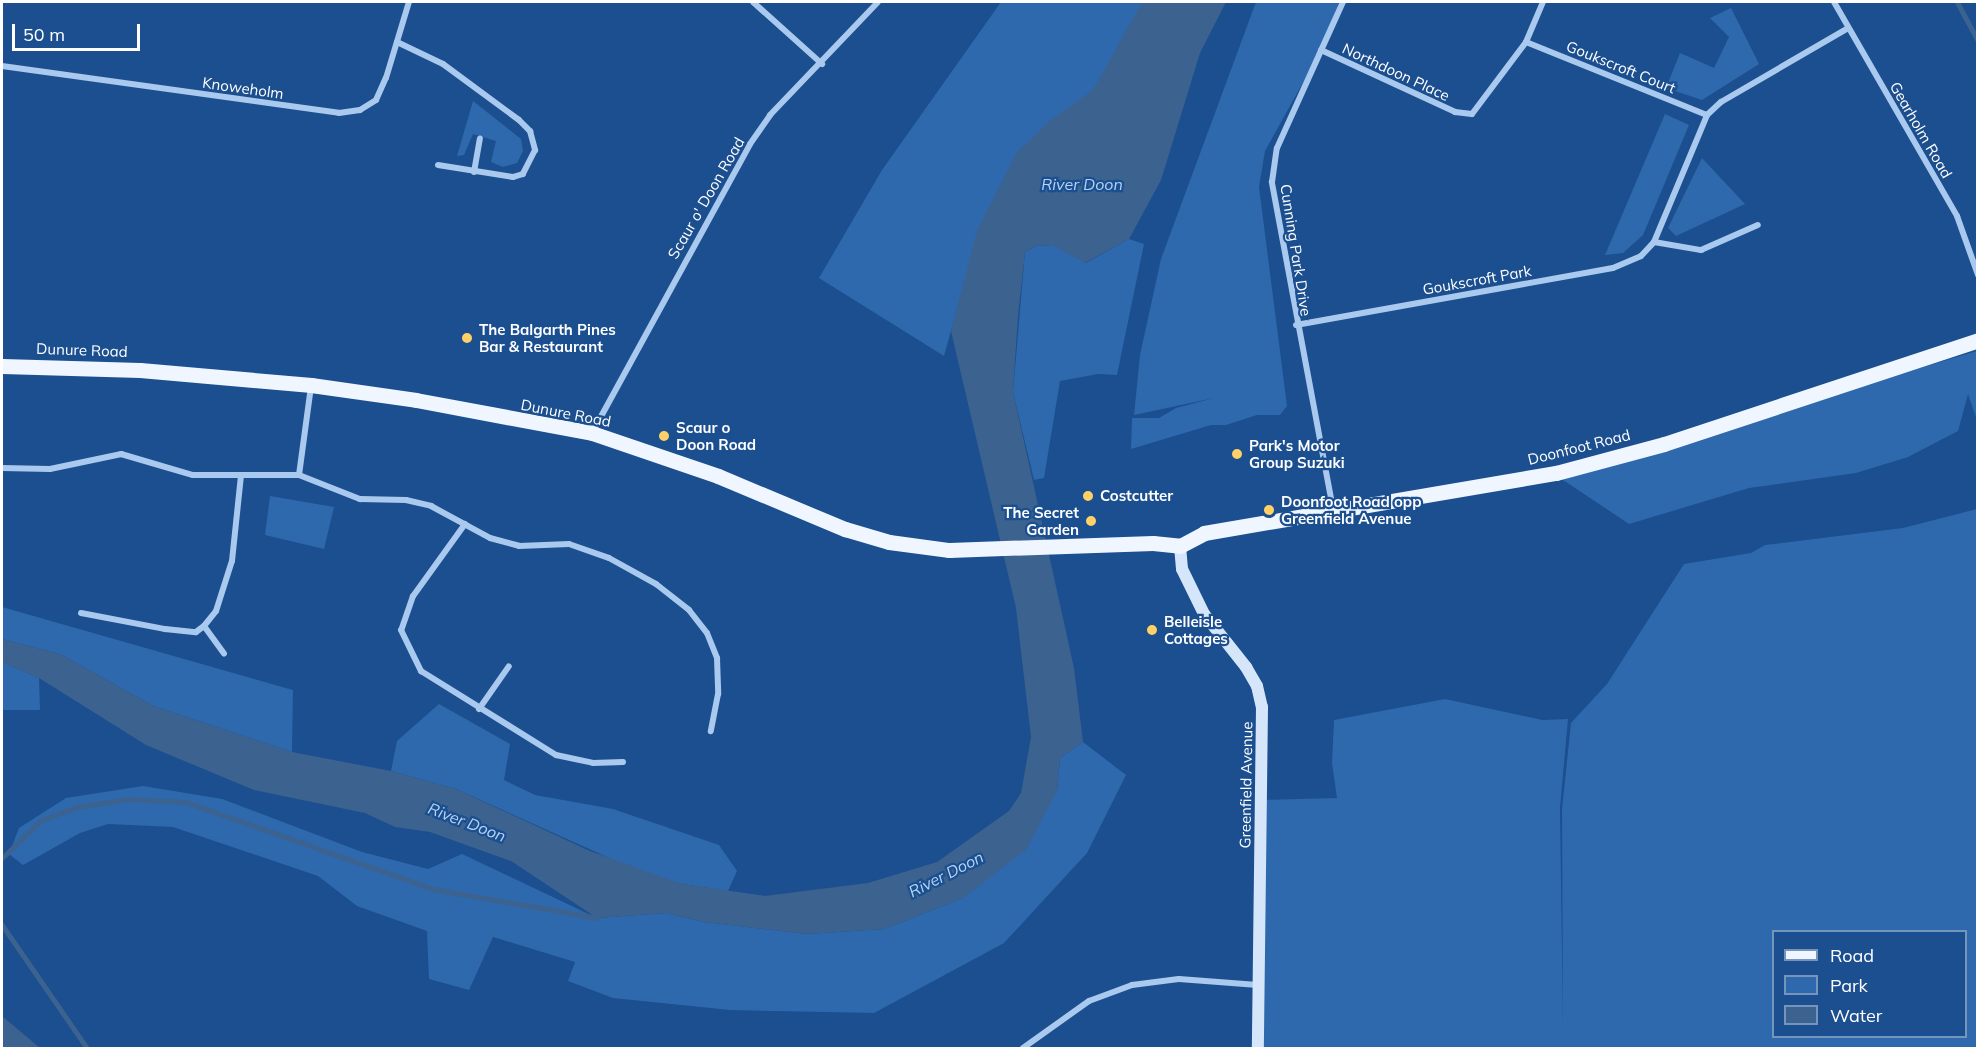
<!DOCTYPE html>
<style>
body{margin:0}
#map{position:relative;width:1979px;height:1050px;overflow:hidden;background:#1b4f8f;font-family:Mulish,sans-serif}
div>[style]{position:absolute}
.green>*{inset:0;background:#2e69ad}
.water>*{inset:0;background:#3c6290}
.stream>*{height:5px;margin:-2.5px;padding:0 2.5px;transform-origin:2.5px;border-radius:2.5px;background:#3c6290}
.street>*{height:6px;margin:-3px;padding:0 3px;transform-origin:3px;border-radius:3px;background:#a9c9ee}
.secondary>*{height:12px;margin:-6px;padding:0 6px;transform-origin:6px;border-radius:6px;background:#d6e6fa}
.primary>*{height:15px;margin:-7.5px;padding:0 7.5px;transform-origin:7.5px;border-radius:7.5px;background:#f0f6ff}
.dots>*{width:16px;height:16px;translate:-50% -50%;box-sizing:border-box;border:3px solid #1b4f8f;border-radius:50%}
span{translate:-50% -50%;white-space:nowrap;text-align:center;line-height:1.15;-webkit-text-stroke:4.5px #1b4f8f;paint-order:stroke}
.street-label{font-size:15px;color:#fff}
.poi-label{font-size:15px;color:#fff;font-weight:700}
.left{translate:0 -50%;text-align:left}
.right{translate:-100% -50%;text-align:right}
.water-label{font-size:16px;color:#b5d3f5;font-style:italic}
.frame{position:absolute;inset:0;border:3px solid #fff;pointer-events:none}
.legend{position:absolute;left:1772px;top:930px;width:195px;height:108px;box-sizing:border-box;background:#1b4f8f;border:2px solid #7695bc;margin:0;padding:8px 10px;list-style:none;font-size:18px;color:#fff}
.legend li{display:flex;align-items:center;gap:12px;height:30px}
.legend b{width:30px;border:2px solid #7695bc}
.scale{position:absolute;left:12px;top:24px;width:128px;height:27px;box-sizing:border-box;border:3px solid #fff;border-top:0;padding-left:8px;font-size:18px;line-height:21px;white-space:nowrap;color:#fff;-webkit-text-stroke:4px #1b4f8f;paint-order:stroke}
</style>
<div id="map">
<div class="green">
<i style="clip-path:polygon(1001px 2px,1159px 2px,967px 273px,944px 356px,819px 278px,882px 170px)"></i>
<i style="clip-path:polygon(1256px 2px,1339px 2px,1321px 50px,1265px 151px,1259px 187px,1287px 406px,1280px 415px,1257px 415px,1226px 425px,1211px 425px,1131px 449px,1132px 418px,1159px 418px,1176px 408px,1214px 398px,1134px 415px,1140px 355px,1161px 259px)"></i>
<i style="clip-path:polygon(1731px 8px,1759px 64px,1702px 100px,1666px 88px,1680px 53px,1714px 68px,1729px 37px,1710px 18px)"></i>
<i style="clip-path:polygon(473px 101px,521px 139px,523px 151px,517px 163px,503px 167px,491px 162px,496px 141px,473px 134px,464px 155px,457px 156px)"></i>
<i style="clip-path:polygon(1665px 114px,1689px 125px,1643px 235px,1623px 253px,1605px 255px)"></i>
<i style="clip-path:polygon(1702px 158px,1745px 204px,1676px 236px,1668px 228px)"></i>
<i style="clip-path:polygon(1129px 239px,1144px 244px,1117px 375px,1098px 374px,1060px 381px,1044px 478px,1034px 480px,1013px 392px,1025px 252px,1036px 246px,1053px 245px,1086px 263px)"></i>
<i style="clip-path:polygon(1977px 351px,1977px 420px,1968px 394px,1958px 431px,1908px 457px,1856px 473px,1749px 488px,1629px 524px,1557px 476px)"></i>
<i style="clip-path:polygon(270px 496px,334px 507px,324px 549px,265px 535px)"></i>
<i style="clip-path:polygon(evenodd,1977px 509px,1977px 1048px,1259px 1048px,1260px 800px,1337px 798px,1332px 763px,1334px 720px,1445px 699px,1542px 720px,1568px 719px,1560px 808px,1563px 1028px,1562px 809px,1571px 723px,1607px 684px,1684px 564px,1751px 553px,1765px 545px,1903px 528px,1977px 509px,1774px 932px,1966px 932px,1966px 1036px,1774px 1036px,1774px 932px)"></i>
<i style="clip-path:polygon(2px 607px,293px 690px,292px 752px,153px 706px,60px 654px,2px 639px)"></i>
<i style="clip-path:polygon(2px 662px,39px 678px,40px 710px,2px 710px)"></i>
<i style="clip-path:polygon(439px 704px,510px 744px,504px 780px,535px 795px,613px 809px,719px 845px,737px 871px,728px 891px,682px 884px,638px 871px,456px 789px,391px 771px,397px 741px)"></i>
<i style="clip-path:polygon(1083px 742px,1126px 775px,1087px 853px,1004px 943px,874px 1013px,730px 1010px,613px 998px,568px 981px,575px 962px,493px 937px,469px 990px,429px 979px,427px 931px,357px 906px,318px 876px,173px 827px,108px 824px,80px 833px,23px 865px,9px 854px,19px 828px,66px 798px,143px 786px,222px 799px,362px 852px,428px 869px,462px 854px,597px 918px,666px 913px,704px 922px,807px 934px,884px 929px,963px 898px,1057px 791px,1060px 758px)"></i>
</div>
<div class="water">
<i style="clip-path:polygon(1142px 2px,1226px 2px,1200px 53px,1161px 180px,1129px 239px,1085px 263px,1053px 245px,1036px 246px,1025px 252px,1018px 316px,1013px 392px,1074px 668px,1083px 742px,1060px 758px,1057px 791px,1026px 850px,963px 898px,884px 929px,807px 934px,704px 922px,666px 913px,597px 918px,511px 861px,430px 832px,395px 827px,365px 813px,254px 790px,146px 745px,39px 678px,2px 662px,2px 639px,60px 654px,153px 706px,292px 752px,391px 771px,456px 789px,590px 851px,682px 884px,765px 896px,868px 883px,937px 862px,1009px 811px,1021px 793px,1031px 737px,1016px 608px,951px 331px,977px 231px,1017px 152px,1052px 119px,1093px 90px)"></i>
<i style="clip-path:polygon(2px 1016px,40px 1048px,2px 1048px)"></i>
</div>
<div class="stream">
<i style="left:1957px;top:2px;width:44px;rotate:61.7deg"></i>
<i style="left:2px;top:858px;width:54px;rotate:-44.3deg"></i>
<i style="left:41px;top:820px;width:37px;rotate:-20deg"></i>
<i style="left:76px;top:807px;width:52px;rotate:-8.9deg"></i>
<i style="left:127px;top:799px;width:59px;rotate:2.9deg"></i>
<i style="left:186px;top:802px;width:262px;rotate:19.4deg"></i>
<i style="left:433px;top:889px;width:167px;rotate:10deg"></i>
<i style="left:2px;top:925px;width:150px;rotate:55.4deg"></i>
</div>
<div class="street">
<i style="left:753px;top:2px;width:93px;rotate:41.9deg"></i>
<i style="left:1834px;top:2px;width:247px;rotate:60.1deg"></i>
<i style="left:1957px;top:216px;width:63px;rotate:70.4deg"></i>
<i style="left:397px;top:42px;width:51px;rotate:25.6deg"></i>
<i style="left:443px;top:64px;width:94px;rotate:36.4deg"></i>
<i style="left:519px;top:120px;width:16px;rotate:45deg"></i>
<i style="left:530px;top:131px;width:20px;rotate:75deg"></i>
<i style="left:535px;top:150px;width:27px;rotate:117deg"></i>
<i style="left:523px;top:174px;width:10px;rotate:163deg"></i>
<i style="left:513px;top:177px;width:76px;rotate:-170.9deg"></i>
<i style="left:1526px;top:42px;width:195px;rotate:22deg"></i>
<i style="left:1321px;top:50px;width:148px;rotate:24.8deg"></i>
<i style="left:1455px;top:112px;width:17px;rotate:7deg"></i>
<i style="left:1472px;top:114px;width:90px;rotate:-53.1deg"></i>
<i style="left:1526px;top:42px;width:43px;rotate:-67deg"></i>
<i style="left:2px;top:66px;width:340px;rotate:7.9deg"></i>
<i style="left:339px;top:113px;width:21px;rotate:-8deg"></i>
<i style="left:360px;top:110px;width:19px;rotate:-32deg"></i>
<i style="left:376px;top:100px;width:24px;rotate:-66deg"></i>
<i style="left:386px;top:78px;width:79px;rotate:-73.2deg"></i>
<i style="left:474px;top:172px;width:34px;rotate:-80deg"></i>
<i style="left:1654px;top:242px;width:48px;rotate:9.7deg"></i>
<i style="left:1701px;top:250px;width:62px;rotate:-23.7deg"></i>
<i style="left:1296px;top:325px;width:322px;rotate:-10.2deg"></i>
<i style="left:1613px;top:268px;width:30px;rotate:-23deg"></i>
<i style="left:1641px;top:256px;width:19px;rotate:-47deg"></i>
<i style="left:1654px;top:242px;width:138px;rotate:-67.3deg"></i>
<i style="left:1707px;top:115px;width:19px;rotate:-43deg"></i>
<i style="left:1721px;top:102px;width:147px;rotate:-30.2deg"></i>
<i style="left:592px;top:433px;width:329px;rotate:-61.3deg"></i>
<i style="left:750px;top:144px;width:35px;rotate:-55deg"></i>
<i style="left:770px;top:115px;width:156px;rotate:-46.3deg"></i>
<i style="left:2px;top:468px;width:48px;rotate:1.2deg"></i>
<i style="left:50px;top:469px;width:73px;rotate:-11.9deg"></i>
<i style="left:121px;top:454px;width:75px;rotate:16.3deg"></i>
<i style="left:193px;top:475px;width:106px"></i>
<i style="left:299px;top:475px;width:66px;rotate:21.5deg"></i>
<i style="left:360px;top:499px;width:46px;rotate:1.2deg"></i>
<i style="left:406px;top:500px;width:26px;rotate:13deg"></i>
<i style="left:431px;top:506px;width:67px;rotate:28.5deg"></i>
<i style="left:490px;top:538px;width:30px;rotate:15deg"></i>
<i style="left:519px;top:546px;width:50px;rotate:-2.3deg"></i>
<i style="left:569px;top:544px;width:42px;rotate:19.3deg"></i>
<i style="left:609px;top:558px;width:54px;rotate:29deg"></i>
<i style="left:656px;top:584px;width:42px;rotate:38.2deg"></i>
<i style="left:689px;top:610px;width:29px;rotate:52deg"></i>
<i style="left:707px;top:633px;width:27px;rotate:68deg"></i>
<i style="left:717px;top:658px;width:36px;rotate:88deg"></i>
<i style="left:718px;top:694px;width:38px;rotate:101deg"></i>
<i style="left:299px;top:475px;width:90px;rotate:-82.3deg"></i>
<i style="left:1333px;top:509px;width:333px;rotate:-100.6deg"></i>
<i style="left:1272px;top:182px;width:34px;rotate:-82deg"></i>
<i style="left:1277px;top:148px;width:160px;rotate:-65.7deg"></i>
<i style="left:465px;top:524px;width:89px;rotate:125.8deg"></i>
<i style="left:413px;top:596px;width:36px;rotate:109deg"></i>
<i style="left:401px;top:630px;width:46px;rotate:64deg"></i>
<i style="left:421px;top:671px;width:159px;rotate:31.9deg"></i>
<i style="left:556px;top:755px;width:38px;rotate:12deg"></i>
<i style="left:593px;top:763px;width:30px;rotate:-2deg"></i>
<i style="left:81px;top:613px;width:86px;rotate:10.8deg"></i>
<i style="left:165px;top:629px;width:31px;rotate:6deg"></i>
<i style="left:196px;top:632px;width:10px;rotate:-37deg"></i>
<i style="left:204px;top:626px;width:34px;rotate:54deg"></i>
<i style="left:204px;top:626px;width:19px;rotate:-51deg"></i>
<i style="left:216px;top:611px;width:52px;rotate:-72.3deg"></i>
<i style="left:232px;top:561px;width:85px;rotate:-84deg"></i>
<i style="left:479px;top:709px;width:52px;rotate:-55.1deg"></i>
<i style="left:1023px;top:1048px;width:81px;rotate:-35.5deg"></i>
<i style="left:1089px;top:1001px;width:46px;rotate:-20.4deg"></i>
<i style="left:1132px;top:985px;width:47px;rotate:-7.3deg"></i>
<i style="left:1179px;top:979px;width:79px;rotate:4.3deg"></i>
</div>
<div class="secondary">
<i style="left:1180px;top:546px;width:23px;rotate:85deg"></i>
<i style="left:1182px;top:569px;width:50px;rotate:63.9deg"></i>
<i style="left:1204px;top:614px;width:68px;rotate:51.6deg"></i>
<i style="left:1246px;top:667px;width:22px;rotate:60deg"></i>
<i style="left:1257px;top:686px;width:22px;rotate:77deg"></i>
<i style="left:1262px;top:707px;width:341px;rotate:90.7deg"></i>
</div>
<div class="primary">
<i style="left:2px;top:366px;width:138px;rotate:1.7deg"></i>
<i style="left:140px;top:370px;width:172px;rotate:5deg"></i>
<i style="left:311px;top:385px;width:106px;rotate:8.1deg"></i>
<i style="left:416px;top:400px;width:179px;rotate:10.6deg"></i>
<i style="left:592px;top:433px;width:133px;rotate:18.8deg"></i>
<i style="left:718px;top:476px;width:138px;rotate:22.7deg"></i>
<i style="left:845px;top:529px;width:46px;rotate:16.5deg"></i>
<i style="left:889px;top:542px;width:61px;rotate:7.6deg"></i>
<i style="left:949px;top:550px;width:204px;rotate:-2deg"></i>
<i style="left:1153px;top:543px;width:27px;rotate:6deg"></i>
<i style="left:1180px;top:546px;width:27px;rotate:-28deg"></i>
<i style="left:1204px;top:533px;width:357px;rotate:-9.7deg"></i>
<i style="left:1556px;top:473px;width:112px;rotate:-15deg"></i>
<i style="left:1664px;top:444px;width:331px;rotate:-18.3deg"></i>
</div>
<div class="dots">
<i style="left:467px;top:338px;background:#ffd166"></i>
<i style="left:664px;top:436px;background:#ffd166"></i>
<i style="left:1237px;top:454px;background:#ffd166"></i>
<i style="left:1088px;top:496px;background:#ffd166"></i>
<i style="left:1269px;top:510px;background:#ffd166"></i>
<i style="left:1091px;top:521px;background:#ffd166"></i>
<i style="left:1152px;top:630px;background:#ffd166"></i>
</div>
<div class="street-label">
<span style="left:1621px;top:67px;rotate:22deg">Goukscroft Court</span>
<span style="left:1396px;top:72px;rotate:25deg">Northdoon Place</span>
<span style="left:243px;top:88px;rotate:8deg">Knoweholm</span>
<span style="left:1921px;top:130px;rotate:60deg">Gearholm Road</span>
<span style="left:706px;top:198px;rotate:-60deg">Scaur o' Doon Road</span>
<span style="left:1296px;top:250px;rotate:81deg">Cunning Park Drive</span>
<span style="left:1477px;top:280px;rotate:-10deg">Goukscroft Park</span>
<span style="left:82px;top:350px;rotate:2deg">Dunure Road</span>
<span style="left:566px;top:413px;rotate:11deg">Dunure Road</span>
<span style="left:1579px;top:447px;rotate:-14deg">Doonfoot Road</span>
<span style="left:1246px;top:785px;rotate:-89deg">Greenfield Avenue</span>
</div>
<div class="poi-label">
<span class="left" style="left:479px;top:338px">The Balgarth Pines<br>Bar &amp; Restaurant</span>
<span class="left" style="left:676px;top:436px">Scaur o<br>Doon Road</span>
<span class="left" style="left:1249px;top:454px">Park's Motor<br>Group Suzuki</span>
<span class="left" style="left:1100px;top:496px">Costcutter</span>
<span class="left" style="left:1281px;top:510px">Doonfoot Road opp<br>Greenfield Avenue</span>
<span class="right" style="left:1079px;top:521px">The Secret<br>Garden</span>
<span class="left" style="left:1164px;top:630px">Belleisle<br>Cottages</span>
</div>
<div class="water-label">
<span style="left:1082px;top:184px">River Doon</span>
<span style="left:467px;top:822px;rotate:21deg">River Doon</span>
<span style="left:946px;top:874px;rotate:-27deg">River Doon</span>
</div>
<div class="frame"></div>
<ul class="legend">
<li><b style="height:8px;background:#f0f6ff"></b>Road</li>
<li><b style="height:16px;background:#2e69ad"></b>Park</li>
<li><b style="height:16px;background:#3c6290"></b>Water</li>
</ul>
<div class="scale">50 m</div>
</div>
